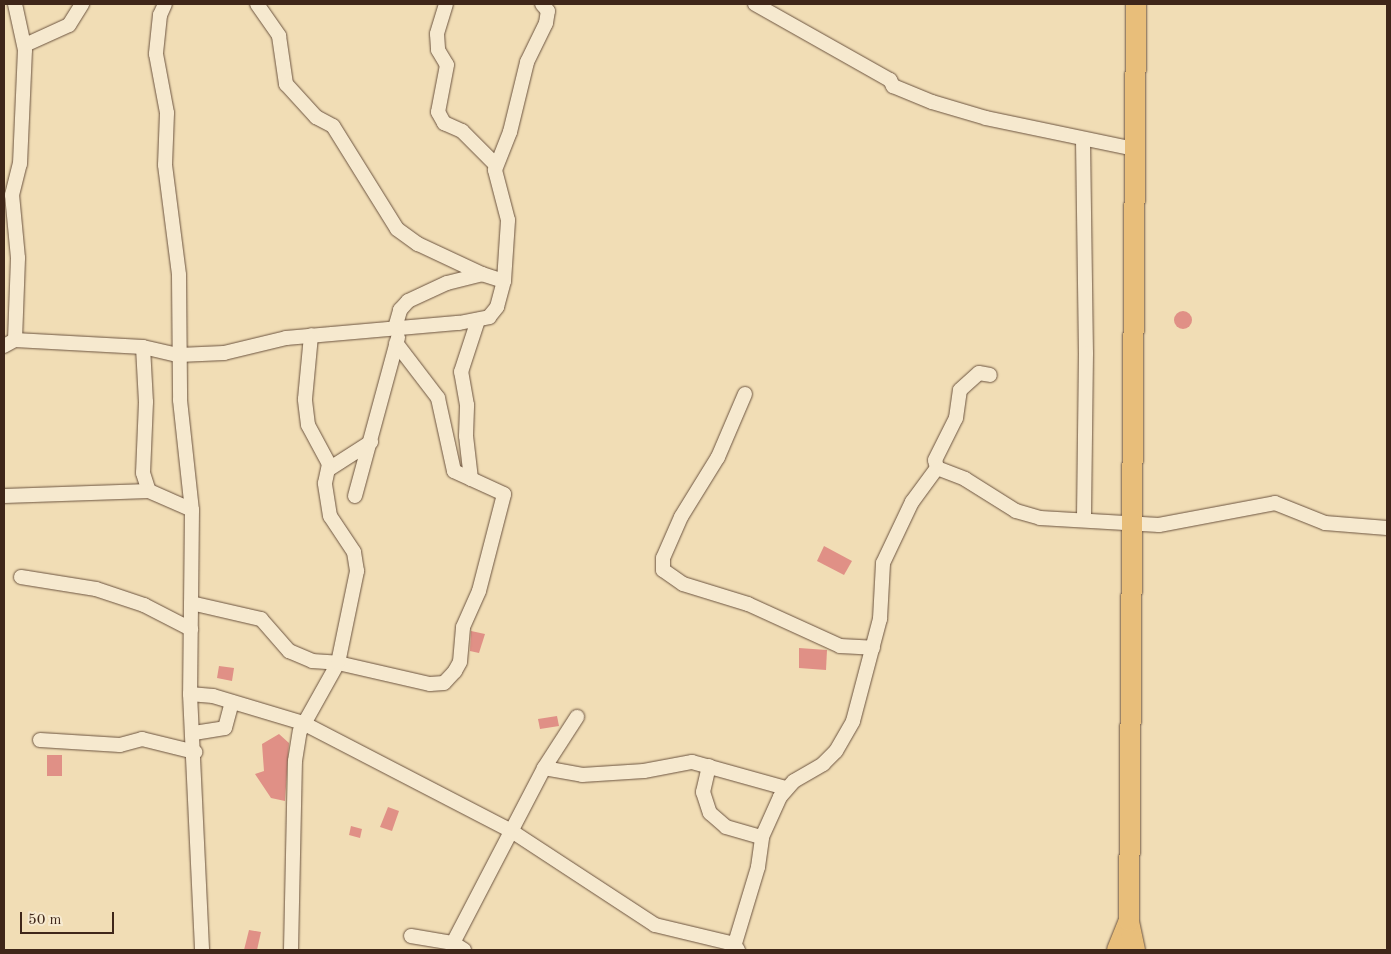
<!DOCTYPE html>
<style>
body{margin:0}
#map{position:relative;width:1391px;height:954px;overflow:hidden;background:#f1ddb5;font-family:"Old Standard TT",serif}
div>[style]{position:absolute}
.building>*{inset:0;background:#e09086}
.round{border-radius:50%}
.roads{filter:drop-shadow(0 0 1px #6c5440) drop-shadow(0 0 1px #6c5440)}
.minor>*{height:14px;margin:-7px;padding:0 7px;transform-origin:7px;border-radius:7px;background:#f6e9cf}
.highway>*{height:20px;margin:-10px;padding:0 10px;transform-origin:10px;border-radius:10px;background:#e8be7a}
span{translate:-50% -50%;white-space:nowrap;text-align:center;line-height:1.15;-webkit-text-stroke:4px #f6e9cf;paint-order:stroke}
.frame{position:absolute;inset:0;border:5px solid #3f2619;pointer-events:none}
.scale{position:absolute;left:20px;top:912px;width:94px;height:22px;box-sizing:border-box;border:2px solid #3f2619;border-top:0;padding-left:6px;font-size:15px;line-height:18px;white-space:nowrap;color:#3f2619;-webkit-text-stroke:4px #f6e9cf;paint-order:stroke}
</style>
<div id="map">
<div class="building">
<i class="round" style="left:1174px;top:311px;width:18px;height:18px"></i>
<i style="clip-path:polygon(824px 546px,852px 561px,844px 575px,817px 561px)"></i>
<i style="clip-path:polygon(471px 631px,485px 634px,479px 653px,470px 651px)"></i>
<i style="clip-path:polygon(799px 648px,827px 650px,826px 670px,799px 668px)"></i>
<i style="clip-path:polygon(219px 666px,234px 668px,232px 681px,217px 678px)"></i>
<i style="clip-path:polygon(557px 716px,559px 726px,540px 729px,538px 719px)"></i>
<i style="clip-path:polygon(279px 734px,289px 743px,285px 801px,271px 798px,255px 774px,264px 771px,262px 744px)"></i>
<i style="clip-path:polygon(47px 755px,62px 755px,62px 776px,47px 776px)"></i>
<i style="clip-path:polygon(388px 807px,399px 811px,392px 831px,380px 827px)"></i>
<i style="clip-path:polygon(351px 826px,362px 829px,360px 838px,349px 835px)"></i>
<i style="clip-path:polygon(249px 930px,261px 932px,257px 950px,244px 950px)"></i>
</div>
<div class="roads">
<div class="minor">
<i style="left:165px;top:4px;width:12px;rotate:114deg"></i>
<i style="left:160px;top:15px;width:39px;rotate:96deg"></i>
<i style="left:156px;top:54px;width:60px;rotate:79.4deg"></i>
<i style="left:167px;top:113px;width:52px;rotate:92.2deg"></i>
<i style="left:165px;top:165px;width:111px;rotate:82.7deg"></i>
<i style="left:179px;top:275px;width:125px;rotate:89.5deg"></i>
<i style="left:180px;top:400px;width:111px;rotate:83.8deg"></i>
<i style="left:192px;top:510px;width:184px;rotate:90.6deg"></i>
<i style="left:190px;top:694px;width:256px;rotate:87.3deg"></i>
<i style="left:257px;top:4px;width:39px;rotate:55deg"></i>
<i style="left:279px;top:36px;width:49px;rotate:81.7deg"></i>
<i style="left:286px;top:84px;width:45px;rotate:47.7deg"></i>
<i style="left:316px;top:117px;width:19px;rotate:28deg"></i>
<i style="left:333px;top:126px;width:121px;rotate:58.1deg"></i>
<i style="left:397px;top:229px;width:26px;rotate:36deg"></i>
<i style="left:418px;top:244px;width:71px;rotate:25.1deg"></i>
<i style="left:446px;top:4px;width:31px;rotate:107deg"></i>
<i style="left:437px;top:34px;width:16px;rotate:86deg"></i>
<i style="left:438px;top:50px;width:17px;rotate:59deg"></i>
<i style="left:447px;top:65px;width:48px;rotate:100.8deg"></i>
<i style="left:438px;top:112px;width:13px;rotate:61deg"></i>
<i style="left:444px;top:123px;width:20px;rotate:24deg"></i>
<i style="left:462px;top:131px;width:48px;rotate:45deg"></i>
<i style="left:755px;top:4px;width:155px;rotate:29.4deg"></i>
<i style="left:890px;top:80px;width:7px;rotate:63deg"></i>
<i style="left:893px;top:86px;width:42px;rotate:22.3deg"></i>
<i style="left:932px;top:102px;width:56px;rotate:16.5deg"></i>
<i style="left:986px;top:118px;width:152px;rotate:11.8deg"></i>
<i style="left:25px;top:45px;width:48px;rotate:-24.4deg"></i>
<i style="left:69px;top:25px;width:25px;rotate:-58deg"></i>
<i style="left:1083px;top:140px;width:213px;rotate:89.2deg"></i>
<i style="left:1086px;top:353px;width:166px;rotate:90.7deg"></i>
<i style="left:395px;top:328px;width:19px;rotate:-74deg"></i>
<i style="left:400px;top:310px;width:12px;rotate:-48deg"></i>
<i style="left:408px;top:301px;width:43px;rotate:-24.8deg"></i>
<i style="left:447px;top:283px;width:36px;rotate:-14deg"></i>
<i style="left:482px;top:274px;width:23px;rotate:18deg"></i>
<i style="left:15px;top:340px;width:82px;rotate:-87.9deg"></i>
<i style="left:18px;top:258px;width:63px;rotate:-95.4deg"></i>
<i style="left:12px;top:195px;width:32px;rotate:-76deg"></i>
<i style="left:20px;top:164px;width:114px;rotate:-87.5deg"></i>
<i style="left:25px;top:50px;width:47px;rotate:-102.3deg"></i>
<i style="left:4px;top:346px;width:13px;rotate:-29deg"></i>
<i style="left:15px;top:340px;width:128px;rotate:3.1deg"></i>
<i style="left:143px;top:347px;width:37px;rotate:13deg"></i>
<i style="left:179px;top:355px;width:45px;rotate:-2.5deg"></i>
<i style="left:224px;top:353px;width:64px;rotate:-13.6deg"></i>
<i style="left:286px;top:338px;width:174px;rotate:-5deg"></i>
<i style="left:459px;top:323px;width:31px;rotate:-11deg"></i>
<i style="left:489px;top:317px;width:13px;rotate:-51deg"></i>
<i style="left:497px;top:307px;width:27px;rotate:-75deg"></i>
<i style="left:504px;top:281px;width:61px;rotate:-86.2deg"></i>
<i style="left:508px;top:220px;width:52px;rotate:-104.6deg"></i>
<i style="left:495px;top:170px;width:41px;rotate:-68.5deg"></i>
<i style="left:510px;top:132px;width:72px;rotate:-76.3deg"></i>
<i style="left:527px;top:62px;width:43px;rotate:-64deg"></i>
<i style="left:546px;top:23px;width:12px;rotate:-81deg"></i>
<i style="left:548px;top:11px;width:9px;rotate:-131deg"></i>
<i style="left:143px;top:347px;width:55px;rotate:86.9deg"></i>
<i style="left:146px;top:402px;width:71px;rotate:92.4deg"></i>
<i style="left:143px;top:473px;width:19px;rotate:72deg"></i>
<i style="left:745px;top:394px;width:69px;rotate:113.2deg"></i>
<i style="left:718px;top:457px;width:70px;rotate:121.7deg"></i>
<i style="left:681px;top:517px;width:45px;rotate:113.7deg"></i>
<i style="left:663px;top:558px;width:12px;rotate:90deg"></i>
<i style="left:663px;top:570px;width:24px;rotate:35deg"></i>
<i style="left:683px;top:584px;width:68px;rotate:17.1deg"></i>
<i style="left:748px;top:604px;width:101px;rotate:24.5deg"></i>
<i style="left:840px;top:646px;width:33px;rotate:3deg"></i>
<i style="left:937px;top:468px;width:8px;rotate:-104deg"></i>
<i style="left:935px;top:460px;width:47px;rotate:-63.4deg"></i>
<i style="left:956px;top:418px;width:28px;rotate:-82deg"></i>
<i style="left:960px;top:390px;width:25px;rotate:-42deg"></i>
<i style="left:979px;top:373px;width:11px;rotate:10deg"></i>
<i style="left:329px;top:469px;width:50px;rotate:-32.7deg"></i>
<i style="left:471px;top:479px;width:43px;rotate:-96.6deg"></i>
<i style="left:466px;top:436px;width:31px;rotate:-88deg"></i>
<i style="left:467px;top:405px;width:34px;rotate:-100deg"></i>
<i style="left:461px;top:372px;width:55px;rotate:-71.9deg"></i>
<i style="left:4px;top:496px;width:145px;rotate:-2deg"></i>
<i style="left:149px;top:491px;width:47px;rotate:23.8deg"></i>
<i style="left:355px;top:496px;width:164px;rotate:-74.8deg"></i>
<i style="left:21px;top:577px;width:76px;rotate:9.1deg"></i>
<i style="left:96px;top:589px;width:51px;rotate:18.4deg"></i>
<i style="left:144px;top:605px;width:53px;rotate:27.1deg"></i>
<i style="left:191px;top:603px;width:72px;rotate:12.9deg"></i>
<i style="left:261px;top:619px;width:43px;rotate:48.8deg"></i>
<i style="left:289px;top:651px;width:25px;rotate:23deg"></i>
<i style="left:312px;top:661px;width:26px;rotate:4deg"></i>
<i style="left:338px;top:663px;width:94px;rotate:12.9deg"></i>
<i style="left:430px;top:684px;width:14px;rotate:-4deg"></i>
<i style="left:444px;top:683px;width:16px;rotate:-47deg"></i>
<i style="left:455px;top:671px;width:10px;rotate:-61deg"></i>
<i style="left:460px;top:662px;width:35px;rotate:-85deg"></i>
<i style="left:463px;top:627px;width:39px;rotate:-66deg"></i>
<i style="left:479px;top:591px;width:100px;rotate:-75.5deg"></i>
<i style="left:504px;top:494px;width:55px;rotate:-155.3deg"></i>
<i style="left:454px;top:471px;width:75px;rotate:-102.4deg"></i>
<i style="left:438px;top:398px;width:69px;rotate:-127.4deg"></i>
<i style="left:190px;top:694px;width:23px;rotate:5deg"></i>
<i style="left:213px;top:696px;width:94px;rotate:16.7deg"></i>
<i style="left:303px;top:723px;width:237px;rotate:27.4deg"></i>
<i style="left:513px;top:832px;width:170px;rotate:33.2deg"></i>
<i style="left:655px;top:925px;width:81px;rotate:13.5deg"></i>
<i style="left:734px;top:944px;width:7px;rotate:56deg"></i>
<i style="left:194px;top:733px;width:31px;rotate:-9deg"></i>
<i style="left:225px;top:728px;width:27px;rotate:-75deg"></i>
<i style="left:40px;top:740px;width:80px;rotate:3.6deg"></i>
<i style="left:120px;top:745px;width:23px;rotate:-15deg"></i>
<i style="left:142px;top:739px;width:55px;rotate:13.8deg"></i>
<i style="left:709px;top:766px;width:27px;rotate:103deg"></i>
<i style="left:703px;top:792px;width:22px;rotate:72deg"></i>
<i style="left:710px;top:813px;width:21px;rotate:41deg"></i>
<i style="left:726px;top:827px;width:37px;rotate:16deg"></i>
<i style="left:544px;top:768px;width:39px;rotate:10deg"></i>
<i style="left:582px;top:775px;width:62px;rotate:-3.7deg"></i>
<i style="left:644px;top:771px;width:49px;rotate:-10.6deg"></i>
<i style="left:692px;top:762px;width:98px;rotate:15.5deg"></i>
<i style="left:411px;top:936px;width:43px;rotate:9.5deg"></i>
<i style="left:453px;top:943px;width:13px;rotate:32deg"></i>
<i style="left:453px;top:943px;width:197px;rotate:-62.5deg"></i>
<i style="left:544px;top:768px;width:61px;rotate:-57.1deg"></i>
<i style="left:291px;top:950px;width:189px;rotate:-88.8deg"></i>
<i style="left:295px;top:761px;width:30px;rotate:-81deg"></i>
<i style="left:300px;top:731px;width:78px;rotate:-60.8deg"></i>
<i style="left:338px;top:663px;width:94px;rotate:-78.3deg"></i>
<i style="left:357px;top:571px;width:19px;rotate:-99deg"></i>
<i style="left:354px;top:552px;width:43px;rotate:-123.7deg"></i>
<i style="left:330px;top:516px;width:33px;rotate:-99deg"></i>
<i style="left:325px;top:483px;width:19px;rotate:-78deg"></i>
<i style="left:329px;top:464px;width:44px;rotate:-118.3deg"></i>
<i style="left:308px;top:425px;width:26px;rotate:-97deg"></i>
<i style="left:305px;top:399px;width:64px;rotate:-84.6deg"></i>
<i style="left:733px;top:950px;width:87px;rotate:-73.2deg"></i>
<i style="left:758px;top:867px;width:30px;rotate:-82deg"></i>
<i style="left:762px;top:837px;width:44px;rotate:-65.8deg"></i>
<i style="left:780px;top:797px;width:21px;rotate:-49deg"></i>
<i style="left:794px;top:781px;width:34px;rotate:-30deg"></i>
<i style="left:823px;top:764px;width:18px;rotate:-45deg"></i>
<i style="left:836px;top:751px;width:34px;rotate:-60deg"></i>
<i style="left:853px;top:721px;width:106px;rotate:-75.2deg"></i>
<i style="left:880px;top:619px;width:56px;rotate:-86.9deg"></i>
<i style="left:883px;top:563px;width:68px;rotate:-64.6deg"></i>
<i style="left:912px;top:502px;width:42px;rotate:-53.7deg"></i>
<i style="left:937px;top:468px;width:30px;rotate:21deg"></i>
<i style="left:965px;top:479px;width:60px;rotate:32.1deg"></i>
<i style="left:1016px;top:511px;width:25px;rotate:16deg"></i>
<i style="left:1040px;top:518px;width:119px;rotate:3.4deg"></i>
<i style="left:1159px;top:525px;width:118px;rotate:-10.7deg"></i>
<i style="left:1275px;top:503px;width:54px;rotate:21.8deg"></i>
<i style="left:1325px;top:523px;width:62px;rotate:4.6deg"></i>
</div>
<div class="highway">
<i style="left:1117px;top:950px;width:31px;rotate:-68deg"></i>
<i style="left:1135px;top:950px;width:30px;rotate:-102deg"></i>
<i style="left:1129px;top:921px;width:917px;rotate:-89.56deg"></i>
</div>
</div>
<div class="frame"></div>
<div class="scale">50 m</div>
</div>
